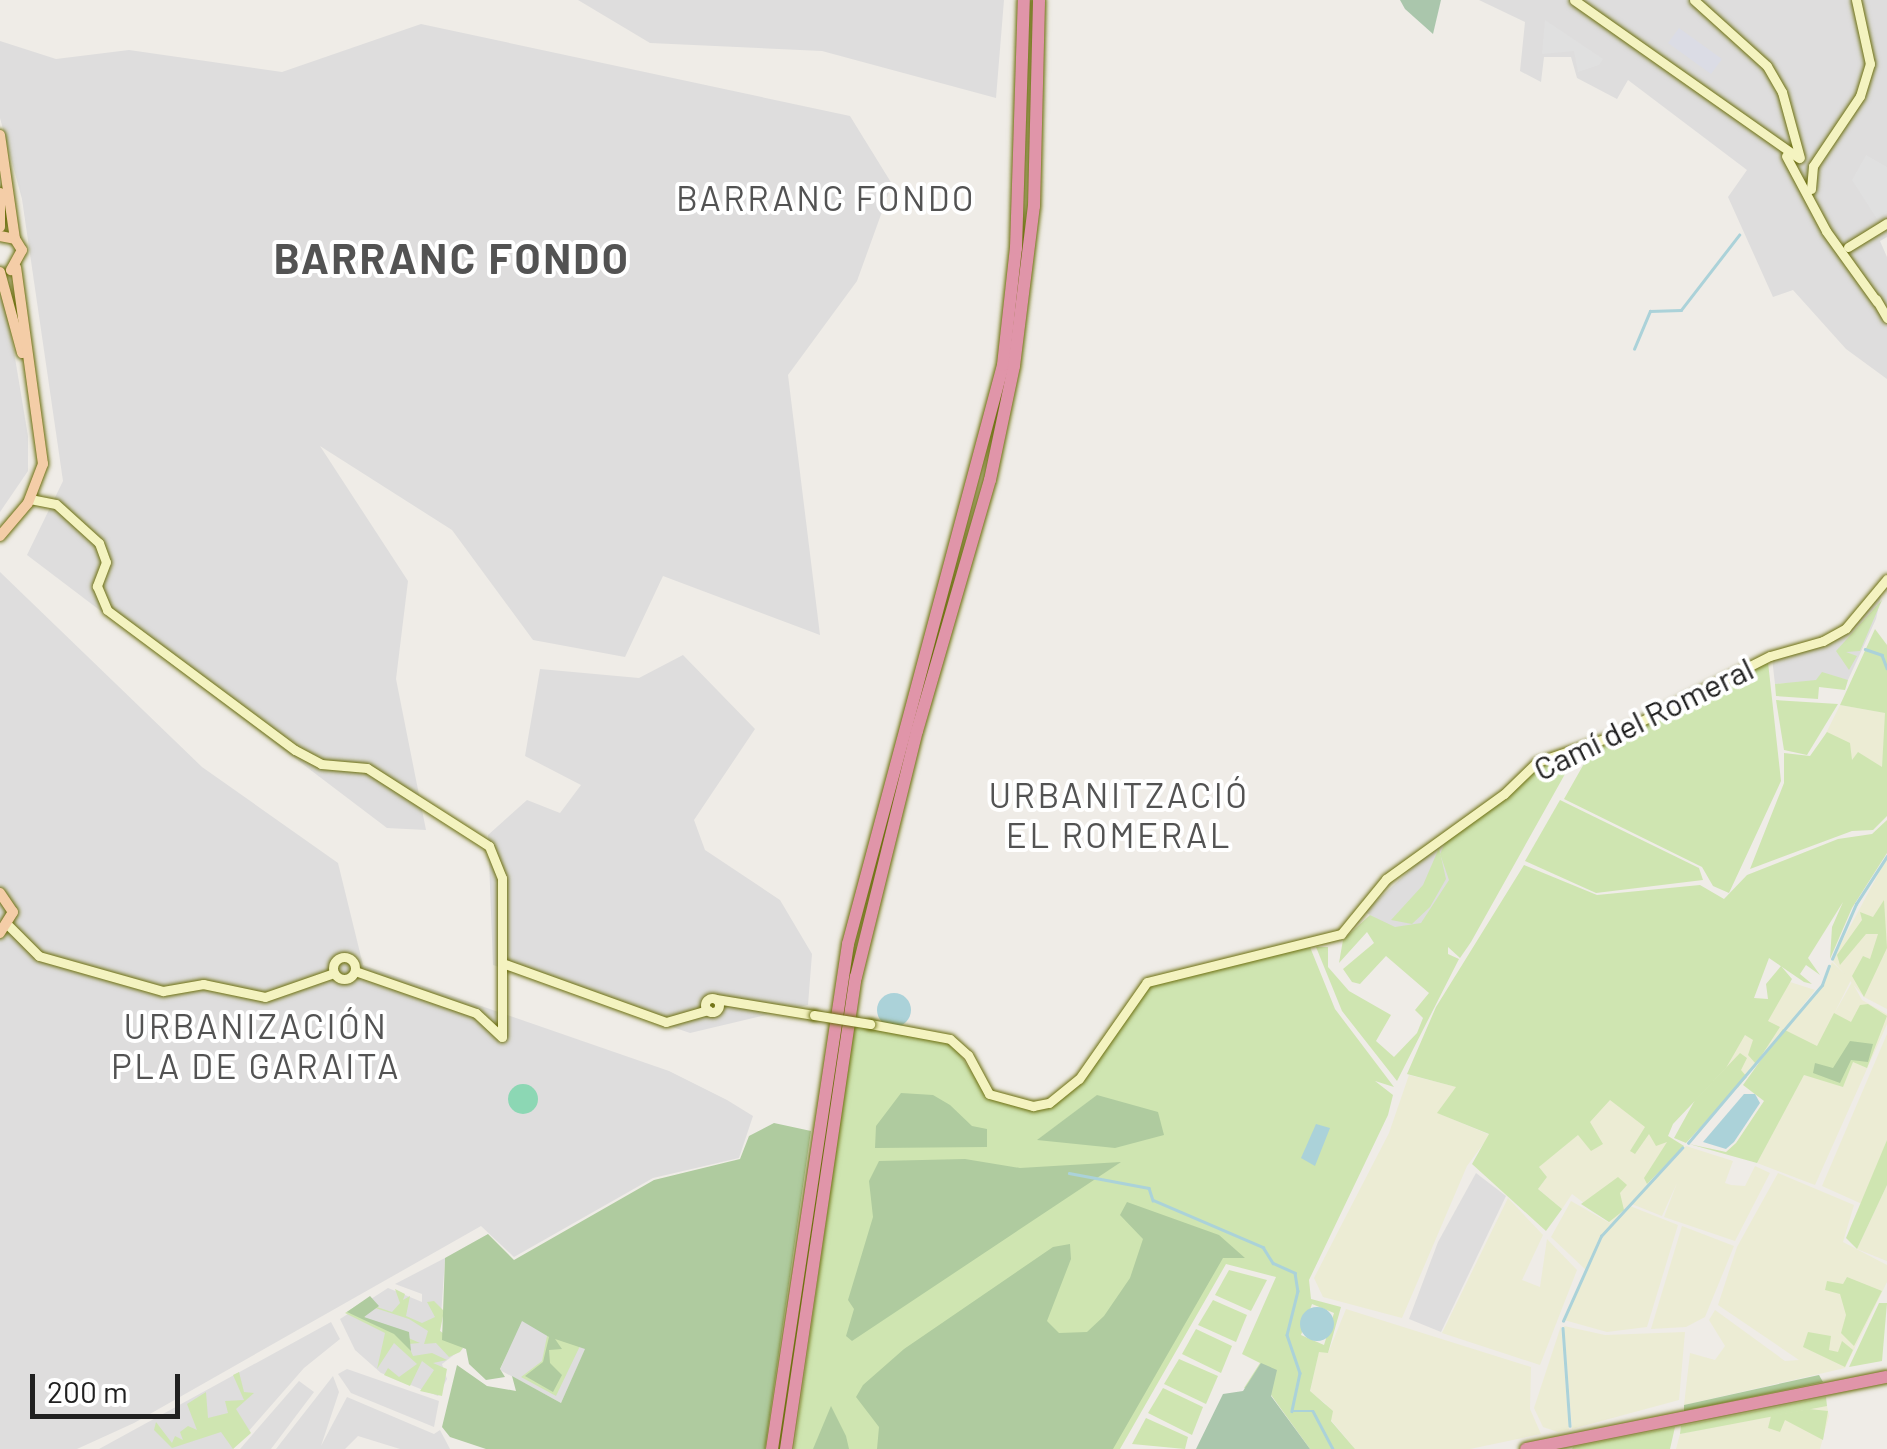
<!DOCTYPE html>
<meta charset="utf-8">
<style>
body{margin:0}
#map{position:relative;width:1887px;height:1449px;overflow:hidden;background:#efece7;font-family:Barlow,sans-serif}
div>[style]{position:absolute}
.residential>*{inset:0;background:#dedddd}
.farmland>*{inset:0;background:#ececd4}
.grass>*{inset:0;background:#cfe5b1}
.forest>*{inset:0;background:#afcb9f}
.cemetery>*{inset:0;background:#aac6ac}
.pitch>*{inset:0;background:#8cd7b4}
.round{border-radius:50%}
.parking>*{inset:0;background:#e0e0e0}
.plaza>*{inset:0;background:#dbdce5}
.water>*{inset:0;background:#abd2d9}
.stream>*{height:2.5px;margin:-1.25px;padding:0 1.25px;transform-origin:1.25px;border-radius:1.25px;background:#abd2d9}
.roads{filter:drop-shadow(0 0 2px #6c6f0e) drop-shadow(0 0 2px #6c6f0e)}
.secondary>*{height:9px;margin:-4.5px;padding:0 4.5px;transform-origin:4.5px;border-radius:4.5px;background:#f4f3c0}
.secondary>.ring{margin:-4.5px;padding:0;box-sizing:content-box;background:none;border:9px solid #f4f3c0;border-radius:50%}
.primary>*{height:10px;margin:-5px;padding:0 5px;transform-origin:5px;border-radius:5px;background:#f4cda7}
.highway>*{height:12px;margin:-6px;padding:0 6px;transform-origin:6px;border-radius:6px;background:#e095a9}
.bridges{filter:drop-shadow(0 0 2px #6c6f0e) drop-shadow(0 0 2px #6c6f0e)}
.secondary-bridge>*{height:9px;margin:-4.5px;padding:0 4.5px;transform-origin:4.5px;border-radius:4.5px;background:#f4f3c0}
span{translate:-50% -50%;white-space:nowrap;text-align:center;line-height:1.15;-webkit-text-stroke:8px #fff;paint-order:stroke}
.street-label{font-size:32px;color:#202020}
.neighbourhood-label{font-size:35px;color:#535353;letter-spacing:2.5px}
.district-label{font-size:42px;color:#535353;font-weight:700;letter-spacing:2.5px}
.scale{position:absolute;left:30px;top:1374px;width:150px;height:45px;box-sizing:border-box;border:5px solid #202020;border-top:0;padding-left:12px;font-size:30px;line-height:35px;white-space:nowrap;color:#202020;-webkit-text-stroke:8px #fff;paint-order:stroke}
</style>
<div id="map">
<div class="residential">
<i style="clip-path:polygon(578px 0,1004px 0,996px 98px,822px 51px,650px 43px)"></i>
<i style="clip-path:polygon(1479px 0,1887px 0,1887px 237px,1880px 241px,1887px 257px,1887px 379px,1846px 349px,1793px 290px,1773px 297px,1728px 197px,1747px 170px,1628px 80px,1617px 99px,1577px 78px,1571px 57px,1544px 57px,1541px 82px,1520px 71px,1525px 22px)"></i>
<i style="clip-path:polygon(421px 24px,850px 116px,892px 184px,857px 281px,788px 375px,820px 635px,663px 576px,625px 657px,533px 640px,452px 530px,320px 446px,408px 581px,396px 679px,426px 830px,387px 828px,27px 555px,63px 481px,22px 199px,0 118px,0 41px,56px 59px,129px 50px,282px 72px)"></i>
<i style="clip-path:polygon(0 268px,28px 436px,28px 471px,0 512px)"></i>
<i style="clip-path:polygon(0 572px,202px 767px,338px 863px,363px 965px,669px 1071px,727px 1100px,753px 1116px,739px 1158px,653px 1178px,514px 1257px,481px 1226px,134px 1423px,77px 1449px,0 1449px)"></i>
<i style="clip-path:polygon(1883px 587px,1876px 619px,1848px 680px,1775px 684px,1772px 658px,1837px 636px)"></i>
<i style="clip-path:polygon(683px 655px,755px 729px,694px 820px,705px 850px,780px 900px,812px 954px,808px 1005px,690px 1033px,493px 965px,488px 835px,527px 800px,560px 813px,581px 785px,525px 756px,540px 669px,639px 678px)"></i>
<i style="clip-path:polygon(1453px 830px,1494px 852px,1437px 936px,1393px 929px,1365px 912px)"></i>
<i style="clip-path:polygon(1476px 1173px,1506px 1196px,1441px 1332px,1409px 1319px,1438px 1242px)"></i>
<i style="clip-path:polygon(445px 1258px,440px 1331px,463px 1348px,442px 1364px,447px 1379px,438px 1396px,381px 1373px,355px 1350px,340px 1319px,388px 1288px,422px 1302px,422px 1294px,395px 1284px)"></i>
<i style="clip-path:polygon(521px 1320px,586px 1348px,561px 1403px,500px 1370px)"></i>
<i style="clip-path:polygon(331px 1322px,340px 1339px,304px 1368px,233px 1449px,99px 1449px)"></i>
<i style="clip-path:polygon(347px 1369px,439px 1401px,434px 1427px,351px 1393px,338px 1374px)"></i>
<i style="clip-path:polygon(333px 1376px,339px 1392px,321px 1446px,347px 1397px,434px 1434px,440px 1430px,450px 1449px,400px 1449px,358px 1436px,345px 1449px,276px 1449px)"></i>
<i style="clip-path:polygon(299px 1381px,314px 1392px,271px 1449px,240px 1449px)"></i>
</div>
<div class="farmland">
<i style="clip-path:polygon(1840px 705px,1886px 713px,1882px 769px,1858px 753px,1852px 761px,1822px 741px)"></i>
<i style="clip-path:polygon(1887px 858px,1887px 1009px,1864px 997px,1832px 960px)"></i>
<i style="clip-path:polygon(1832px 962px,1851px 980px,1834px 1014px,1852px 982px,1862px 1000px,1887px 1014px,1887px 1024px,1815px 1185px,1757px 1163px,1817px 1047px,1783px 1029px,1822px 985px)"></i>
<i style="clip-path:polygon(1790px 982px,1815px 990px,1738px 1088px,1720px 1074px,1757px 1016px,1768px 1020px)"></i>
<i style="clip-path:polygon(1887px 1034px,1887px 1140px,1862px 1204px,1822px 1186px)"></i>
<i style="clip-path:polygon(1409px 1075px,1457px 1087px,1438px 1113px,1490px 1135px,1467px 1166px,1402px 1318px,1323px 1297px,1314px 1278px,1389px 1133px)"></i>
<i style="clip-path:polygon(1610px 1099px,1684px 1146px,1622px 1213px,1630px 1206px,1678px 1225px,1647px 1327px,1607px 1332px,1564px 1320px,1587px 1271px,1551px 1237px,1571px 1201px,1613px 1225px,1572px 1194px,1562px 1209px,1538px 1189px,1547px 1177px,1539px 1167px)"></i>
<i style="clip-path:polygon(1686px 1146px,1733px 1161px,1725px 1183px,1731px 1185px,1745px 1186px,1755px 1166px,1770px 1173px,1735px 1241px,1664px 1217px,1677px 1183px,1662px 1216px,1632px 1204px)"></i>
<i style="clip-path:polygon(1778px 1173px,1854px 1205px,1843px 1242px,1887px 1265px,1887px 1282px,1845px 1368px,1684px 1405px,1690px 1353px,1715px 1360px,1725px 1346px,1709px 1320px,1715px 1310px,1785px 1361px,1799px 1360px,1718px 1305px,1737px 1247px)"></i>
<i style="clip-path:polygon(1887px 1185px,1887px 1261px,1857px 1249px)"></i>
<i style="clip-path:polygon(1508px 1198px,1543px 1235px,1522px 1280px,1540px 1287px,1547px 1239px,1577px 1270px,1540px 1365px,1442px 1333px)"></i>
<i style="clip-path:polygon(1682px 1226px,1734px 1246px,1705px 1317px,1686px 1327px,1651px 1329px)"></i>
<i style="clip-path:polygon(1346px 1309px,1531px 1367px,1530px 1409px,1541px 1434px,1470px 1449px,1355px 1449px,1331px 1420px,1326px 1404px,1310px 1392px,1319px 1351px,1328px 1353px)"></i>
<i style="clip-path:polygon(1561px 1326px,1569px 1430px,1558px 1432px,1543px 1427px,1534px 1408px)"></i>
<i style="clip-path:polygon(1564px 1326px,1605px 1335px,1685px 1332px,1679px 1400px,1572px 1429px)"></i>
<i style="clip-path:polygon(1814px 1405px,1827px 1406px,1829px 1416px,1820px 1449px,1676px 1449px,1680px 1434px)"></i>
</div>
<div class="grass">
<i style="clip-path:polygon(1882px 600px,1860px 651px,1846px 652px,1857px 656px,1849px 670px,1836px 651px)"></i>
<i style="clip-path:polygon(1875px 629px,1887px 645px,1887px 816px,1873px 830px,1852px 831px,1750px 869px,1784px 783px,1784px 753px,1810px 756px,1827px 732px,1850px 743px,1852px 760px,1858px 752px,1882px 767px,1885px 713px,1840px 705px)"></i>
<i style="clip-path:polygon(1768px 662px,1781px 781px,1729px 893px,1713px 886px,1702px 867px,1564px 799px,1594px 746px)"></i>
<i style="clip-path:polygon(1822px 672px,1848px 680px,1845px 690px,1819px 687px,1818px 699px,1776px 696px,1775px 684px,1816px 680px)"></i>
<i style="clip-path:polygon(1776px 700px,1838px 704px,1807px 755px,1784px 750px)"></i>
<i style="clip-path:polygon(1579px 749px,1471px 942px,1460px 958px,1448px 947px,1448px 954px,1459px 959px,1397px 1081px,1342px 1011px,1316px 947px,1328px 947px,1328px 967px,1349px 991px,1391px 1015px,1376px 1041px,1394px 1057px,1417px 1033px,1423px 1018px,1415px 1010px,1429px 993px,1386px 956px,1360px 984px,1352px 982px,1343px 969px,1374px 943px,1367px 932px,1339px 963px,1343px 940px,1370px 915px,1395px 927px,1421px 923px,1449px 880px,1440px 854px,1449px 835px,1541px 763px)"></i>
<i style="clip-path:polygon(1560px 800px,1699px 868px,1703px 880px,1596px 893px,1525px 861px)"></i>
<i style="clip-path:polygon(1887px 820px,1887px 853px,1852px 908px,1830px 959px,1832px 927px,1843px 902px,1808px 958px,1820px 975px,1806px 965px,1800px 974px,1812px 984px,1804px 982px,1769px 958px,1754px 998px,1768px 999px,1766px 984px,1781px 966px,1792px 979px,1768px 1021px,1780px 1027px,1756px 1064px,1748px 1055px,1753px 1040px,1745px 1035px,1726px 1068px,1673px 1124px,1668px 1136px,1684px 1146px,1647px 1184px,1644px 1178px,1667px 1142px,1656px 1146px,1649px 1134px,1635px 1154px,1630px 1151px,1645px 1127px,1610px 1100px,1590px 1122px,1603px 1144px,1591px 1151px,1578px 1135px,1539px 1167px,1547px 1177px,1538px 1189px,1562px 1209px,1546px 1231px,1472px 1164px,1489px 1134px,1437px 1113px,1456px 1087px,1407px 1074px,1436px 1007px,1524px 865px,1597px 895px,1700px 885px,1724px 899px,1747px 875px,1838px 839px,1872px 834px)"></i>
<i style="clip-path:polygon(1439px 848px,1446px 879px,1430px 907px,1412px 924px,1391px 920px,1423px 885px)"></i>
<i style="clip-path:polygon(1884px 900px,1887px 948px,1864px 997px,1852px 976px,1863px 956px,1870px 959px,1878px 934px,1866px 934px,1840px 965px,1837px 955px,1862px 920px,1860px 912px,1873px 917px)"></i>
<i style="clip-path:polygon(evenodd,1310px 947px,1335px 1009px,1394px 1087px,1375px 1081px,1393px 1095px,1388px 1115px,1309px 1280px,1311px 1299px,1341px 1307px,1328px 1353px,1319px 1352px,1310px 1391px,1333px 1411px,1331px 1421px,1355px 1449px,1310px 1449px,1271px 1395px,1244px 1388px,1260px 1363px,1242px 1354px,1276px 1277px,1226px 1264px,1120px 1449px,794px 1449px,854px 1024px,952px 1043px,988px 1096px,1011px 1104px,1055px 1102px,1077px 1085px,1143px 987px,1310px 947px,1312px 1304px,1334px 1313px,1324px 1345px,1301px 1335px,1312px 1304px)"></i>
<i style="clip-path:polygon(1868px 1004px,1887px 1016px,1867px 1068px,1853px 1062px,1843px 1087px,1804px 1075px,1757px 1163px,1689px 1144px,1726px 1152px,1736px 1143px,1764px 1101px,1743px 1085px,1783px 1029px,1817px 1046px,1834px 1013px,1851px 1022px,1860px 1005px)"></i>
<i style="clip-path:polygon(1740px 1053px,1747px 1058px,1741px 1070px,1747px 1077px,1686px 1143px,1674px 1138px,1695px 1100px)"></i>
<i style="clip-path:polygon(1887px 1140px,1887px 1185px,1857px 1249px,1846px 1238px)"></i>
<i style="clip-path:polygon(1618px 1177px,1627px 1185px,1620px 1193px,1624px 1210px,1609px 1222px,1581px 1204px)"></i>
<i style="clip-path:polygon(1229px 1270px,1267px 1280px,1251px 1311px,1215px 1295px)"></i>
<i style="clip-path:polygon(1847px 1277px,1882px 1291px,1854px 1346px,1841px 1333px,1846px 1315px,1840px 1294px,1825px 1290px,1827px 1281px,1843px 1284px)"></i>
<i style="clip-path:polygon(395px 1289px,405px 1294px,403px 1300px,410px 1296px,406px 1316px,422px 1323px,435px 1317px,427px 1302px,434px 1301px,444px 1311px,440px 1331px,463px 1348px,460px 1352px,449px 1357px,436px 1343px,424px 1344px,428px 1331px,409px 1319px,369px 1306px,364px 1319px,420px 1343px,408px 1344px,413px 1356px,432px 1353px,447px 1360px,433px 1363px,447px 1369px,442px 1396px,420px 1391px,434px 1370px,422px 1361px,410px 1386px,384px 1375px,388px 1368px,399px 1377px,417px 1364px,394px 1343px,377px 1369px,385px 1333px,345px 1313px,362px 1302px,392px 1312px,400px 1303px)"></i>
<i style="clip-path:polygon(1213px 1300px,1247px 1315px,1236px 1342px,1198px 1325px)"></i>
<i style="clip-path:polygon(1879px 1303px,1887px 1303px,1882px 1361px,1849px 1367px)"></i>
<i style="clip-path:polygon(1196px 1329px,1232px 1346px,1221px 1373px,1182px 1354px)"></i>
<i style="clip-path:polygon(1808px 1332px,1831px 1336px,1829px 1350px,1838px 1352px,1842px 1341px,1853px 1350px,1845px 1367px,1803px 1347px)"></i>
<i style="clip-path:polygon(547px 1336px,580px 1346px,556px 1396px,521px 1377px,542px 1361px)"></i>
<i style="clip-path:polygon(1179px 1359px,1218px 1376px,1206px 1404px,1164px 1384px)"></i>
<i style="clip-path:polygon(239px 1372px,244px 1392px,254px 1393px,236px 1409px,251px 1433px,233px 1449px,221px 1432px,172px 1448px,154px 1430px,156px 1422px,172px 1443px,175px 1436px,183px 1440px,180px 1432px,188px 1426px,197px 1430px,187px 1404px,206px 1392px,208px 1418px,228px 1413px,225px 1401px,244px 1400px,233px 1375px)"></i>
<i style="clip-path:polygon(1163px 1388px,1203px 1407px,1192px 1435px,1148px 1413px)"></i>
<i style="clip-path:polygon(1826px 1397px,1827px 1406px,1680px 1434px,1681px 1426px)"></i>
<i style="clip-path:polygon(1809px 1409px,1828px 1411px,1823px 1440px,1785px 1420px,1780px 1432px,1768px 1428px,1771px 1416px)"></i>
<i style="clip-path:polygon(1146px 1418px,1188px 1437px,1185px 1449px,1132px 1444px)"></i>
<i style="clip-path:polygon(1675px 1427px,1670px 1449px,1572px 1449px,1573px 1447px)"></i>
</div>
<div class="forest">
<i style="clip-path:polygon(1850px 1041px,1873px 1044px,1868px 1062px,1851px 1060px,1840px 1083px,1813px 1073px,1815px 1063px,1833px 1068px)"></i>
<i style="clip-path:polygon(901px 1093px,933px 1095px,950px 1105px,972px 1126px,987px 1129px,987px 1147px,875px 1148px,876px 1126px)"></i>
<i style="clip-path:polygon(1097px 1095px,1158px 1112px,1164px 1135px,1115px 1148px,1037px 1140px)"></i>
<i style="clip-path:polygon(774px 1123px,811px 1131px,765px 1449px,486px 1449px,450px 1437px,442px 1427px,457px 1365px,487px 1386px,516px 1391px,512px 1376px,561px 1403px,585px 1349px,555px 1339px,562px 1349px,549px 1350px,550px 1363px,562px 1375px,553px 1392px,525px 1376px,543px 1362px,549px 1337px,522px 1321px,500px 1369px,505px 1377px,486px 1380px,469px 1364px,466px 1349px,442px 1340px,445px 1258px,488px 1234px,514px 1260px,654px 1180px,740px 1159px,749px 1136px)"></i>
<i style="clip-path:polygon(965px 1159px,1020px 1168px,1121px 1162px,852px 1341px,846px 1336px,854px 1309px,848px 1300px,873px 1217px,869px 1181px,879px 1161px)"></i>
<i style="clip-path:polygon(1127px 1202px,1219px 1235px,1245px 1258px,1223px 1258px,1113px 1449px,877px 1449px,879px 1427px,856px 1397px,863px 1385px,904px 1349px,1053px 1247px,1070px 1244px,1071px 1259px,1047px 1321px,1059px 1333px,1087px 1332px,1104px 1316px,1130px 1278px,1143px 1239px,1120px 1215px)"></i>
<i style="clip-path:polygon(370px 1296px,379px 1306px,364px 1317px,409px 1332px,411px 1351px,394px 1334px,347px 1312px)"></i>
<i style="clip-path:polygon(1819px 1375px,1823px 1382px,1684px 1411px,1684px 1405px)"></i>
<i style="clip-path:polygon(831px 1406px,846px 1436px,849px 1449px,813px 1449px)"></i>
</div>
<div class="cemetery">
<i style="clip-path:polygon(1400px 0,1441px 0,1433px 34px,1405px 9px)"></i>
<i style="clip-path:polygon(1261px 1363px,1277px 1370px,1271px 1396px,1310px 1449px,1196px 1449px,1223px 1394px,1243px 1391px)"></i>
</div>
<div class="pitch">
<i class="round" style="left:508px;top:1084px;width:30px;height:30px"></i>
</div>
<div class="parking">
<i style="clip-path:polygon(1545px 20px,1603px 59px,1599px 65px,1578px 72px,1574px 51px,1542px 54px)"></i>
<i style="clip-path:polygon(1866px 155px,1887px 167px,1887px 213px,1877px 219px,1852px 180px)"></i>
</div>
<div class="plaza">
<i style="clip-path:polygon(1679px 28px,1722px 59px,1711px 74px,1668px 43px)"></i>
</div>
<div class="water">
<i class="round" style="left:877px;top:993px;width:34px;height:34px"></i>
<i style="clip-path:polygon(1744px 1094px,1755px 1094px,1760px 1103px,1734px 1142px,1726px 1149px,1703px 1142px)"></i>
<i style="clip-path:polygon(1316px 1124px,1330px 1128px,1315px 1166px,1301px 1158px)"></i>
<i class="round" style="left:1300px;top:1307px;width:34px;height:34px"></i>
</div>
<div class="stream">
<i style="left:1634px;top:349px;width:41px;rotate:-67.2deg"></i>
<i style="left:1650px;top:311px;width:31px;rotate:-2deg"></i>
<i style="left:1681px;top:310px;width:95px;rotate:-52.3deg"></i>
<i style="left:1865px;top:649px;width:18px;rotate:19deg"></i>
<i style="left:1882px;top:655px;width:14px;rotate:69deg"></i>
<i style="left:1832px;top:959px;width:60px;rotate:-66.4deg"></i>
<i style="left:1856px;top:904px;width:57px;rotate:-57.1deg"></i>
<i style="left:1688px;top:1143px;width:207px;rotate:-49.7deg"></i>
<i style="left:1822px;top:985px;width:20px;rotate:-70deg"></i>
<i style="left:1069px;top:1173px;width:81px;rotate:10.6deg"></i>
<i style="left:1149px;top:1188px;width:13px;rotate:72deg"></i>
<i style="left:1153px;top:1200px;width:120px;rotate:23.1deg"></i>
<i style="left:1263px;top:1247px;width:19px;rotate:58deg"></i>
<i style="left:1273px;top:1263px;width:24px;rotate:24deg"></i>
<i style="left:1295px;top:1273px;width:18px;rotate:81deg"></i>
<i style="left:1298px;top:1291px;width:45px;rotate:104deg"></i>
<i style="left:1287px;top:1335px;width:40px;rotate:71.1deg"></i>
<i style="left:1300px;top:1373px;width:39px;rotate:102deg"></i>
<i style="left:1292px;top:1411px;width:21px"></i>
<i style="left:1313px;top:1411px;width:43px;rotate:62.2deg"></i>
<i style="left:1563px;top:1321px;width:93px;rotate:-65.9deg"></i>
<i style="left:1601px;top:1236px;width:120px;rotate:-47.4deg"></i>
<i style="left:1563px;top:1328px;width:98px;rotate:85.9deg"></i>
</div>
<div class="roads">
<div class="secondary">
<i style="left:1574px;top:0;width:275px;rotate:35.1deg"></i>
<i style="left:1694px;top:0;width:98px;rotate:42.1deg"></i>
<i style="left:1767px;top:66px;width:30px;rotate:60deg"></i>
<i style="left:1782px;top:92px;width:68px;rotate:74.7deg"></i>
<i style="left:1786px;top:156px;width:85px;rotate:61.9deg"></i>
<i style="left:1826px;top:231px;width:87px;rotate:54.3deg"></i>
<i style="left:1811px;top:189px;width:23px;rotate:-85deg"></i>
<i style="left:1813px;top:166px;width:84px;rotate:-56.1deg"></i>
<i style="left:1860px;top:96px;width:34px;rotate:-73deg"></i>
<i style="left:1870px;top:64px;width:66px;rotate:-102.3deg"></i>
<i style="left:1848px;top:247px;width:46px;rotate:-31.6deg"></i>
<i style="left:1876px;top:299px;width:22px;rotate:60deg"></i>
<i style="left:30px;top:499px;width:26px;rotate:11deg"></i>
<i style="left:56px;top:504px;width:58px;rotate:42.2deg"></i>
<i style="left:99px;top:543px;width:20px;rotate:70deg"></i>
<i style="left:106px;top:562px;width:26px;rotate:111deg"></i>
<i style="left:97px;top:586px;width:26px;rotate:67deg"></i>
<i style="left:107px;top:610px;width:234px;rotate:36.7deg"></i>
<i style="left:295px;top:750px;width:30px;rotate:28deg"></i>
<i style="left:321px;top:764px;width:46px;rotate:5deg"></i>
<i style="left:367px;top:768px;width:145px;rotate:32.6deg"></i>
<i style="left:489px;top:846px;width:35px;rotate:68deg"></i>
<i style="left:502px;top:878px;width:159px;rotate:90deg"></i>
<i style="left:9px;top:926px;width:42px;rotate:45deg"></i>
<i style="left:39px;top:956px;width:129px;rotate:15.8deg"></i>
<i style="left:163px;top:991px;width:41px;rotate:-9.9deg"></i>
<i style="left:203px;top:984px;width:63px;rotate:11.8deg"></i>
<i style="left:265px;top:997px;width:73px;rotate:-19.2deg"></i>
<i class="ring" style="left:333px;top:957px;width:13px;height:13px"></i>
<i style="left:505px;top:964px;width:171px;rotate:19.8deg"></i>
<i style="left:666px;top:1022px;width:44px;rotate:-15.9deg"></i>
<i style="left:355px;top:971px;width:128px;rotate:19.1deg"></i>
<i style="left:476px;top:1013px;width:35px;rotate:43deg"></i>
<i class="ring" style="left:705px;top:998px;width:5px;height:5px"></i>
<i style="left:716px;top:999px;width:99px;rotate:9.3deg"></i>
<i style="left:870px;top:1024px;width:81px;rotate:10.6deg"></i>
<i style="left:950px;top:1039px;width:24px;rotate:42deg"></i>
<i style="left:968px;top:1055px;width:44px;rotate:61.7deg"></i>
<i style="left:989px;top:1094px;width:46px;rotate:15.3deg"></i>
<i style="left:1033px;top:1106px;width:16px;rotate:-11deg"></i>
<i style="left:1049px;top:1103px;width:38px;rotate:-39deg"></i>
<i style="left:1079px;top:1079px;width:118px;rotate:-55deg"></i>
<i style="left:1147px;top:982px;width:200px;rotate:-13.9deg"></i>
<i style="left:1341px;top:934px;width:71px;rotate:-50.7deg"></i>
<i style="left:1386px;top:879px;width:145px;rotate:-35.8deg"></i>
<i style="left:1504px;top:794px;width:46px;rotate:-44.1deg"></i>
<i style="left:1537px;top:762px;width:77px;rotate:-18.9deg"></i>
<i style="left:1610px;top:737px;width:179px;rotate:-26.9deg"></i>
<i style="left:1770px;top:656px;width:55px;rotate:-15.8deg"></i>
<i style="left:1823px;top:641px;width:26px;rotate:-29deg"></i>
<i style="left:1846px;top:628px;width:64px;rotate:-50.1deg"></i>
</div>
<div class="primary">
<i style="left:0;top:135px;width:105px;rotate:81.8deg"></i>
<i style="left:0;top:193px;width:34px;rotate:90deg"></i>
<i style="left:0;top:236px;width:15px;rotate:11deg"></i>
<i style="left:15px;top:239px;width:13px;rotate:58deg"></i>
<i style="left:22px;top:250px;width:23px;rotate:119deg"></i>
<i style="left:0;top:272px;width:84px;rotate:74.8deg"></i>
<i style="left:0;top:536px;width:43px;rotate:-49.7deg"></i>
<i style="left:28px;top:503px;width:42px;rotate:-69deg"></i>
<i style="left:43px;top:464px;width:198px;rotate:-97.8deg"></i>
<i style="left:0;top:893px;width:23px;rotate:56deg"></i>
<i style="left:13px;top:912px;width:25px;rotate:122deg"></i>
</div>
<div class="highway">
<i style="left:772px;top:1449px;width:511px;rotate:-81.44deg"></i>
<i style="left:848px;top:944px;width:599px;rotate:-75.01deg"></i>
<i style="left:1003px;top:365px;width:118px;rotate:-83.7deg"></i>
<i style="left:1016px;top:248px;width:248px;rotate:-88.2deg"></i>
<i style="left:786px;top:1449px;width:477px;rotate:-81.6deg"></i>
<i style="left:856px;top:977px;width:253px;rotate:-76.1deg"></i>
<i style="left:917px;top:731px;width:261px;rotate:-73.8deg"></i>
<i style="left:990px;top:480px;width:116px;rotate:-78.1deg"></i>
<i style="left:1014px;top:366px;width:161px;rotate:-82.9deg"></i>
<i style="left:1034px;top:206px;width:206px;rotate:-88.6deg"></i>
<i style="left:1526px;top:1449px;width:368px;rotate:-11.3deg"></i>
</div>
</div>
<div class="bridges">
<div class="secondary-bridge">
<i style="left:814px;top:1015px;width:57px;rotate:9.1deg"></i>
</div>
</div>
<div class="street-label">
<span style="left:1643px;top:718px;rotate:-26deg">Camí del Romeral</span>
</div>
<div class="neighbourhood-label">
<span style="left:826px;top:197px">BARRANC FONDO</span>
<span style="left:1119px;top:814px">URBANITZACIÓ<br>EL ROMERAL</span>
<span style="left:256px;top:1045px">URBANIZACIÓN<br>PLA DE GARAITA</span>
</div>
<div class="district-label">
<span style="left:452px;top:257px">BARRANC FONDO</span>
</div>
<div class="scale">200 m</div>
</div>
